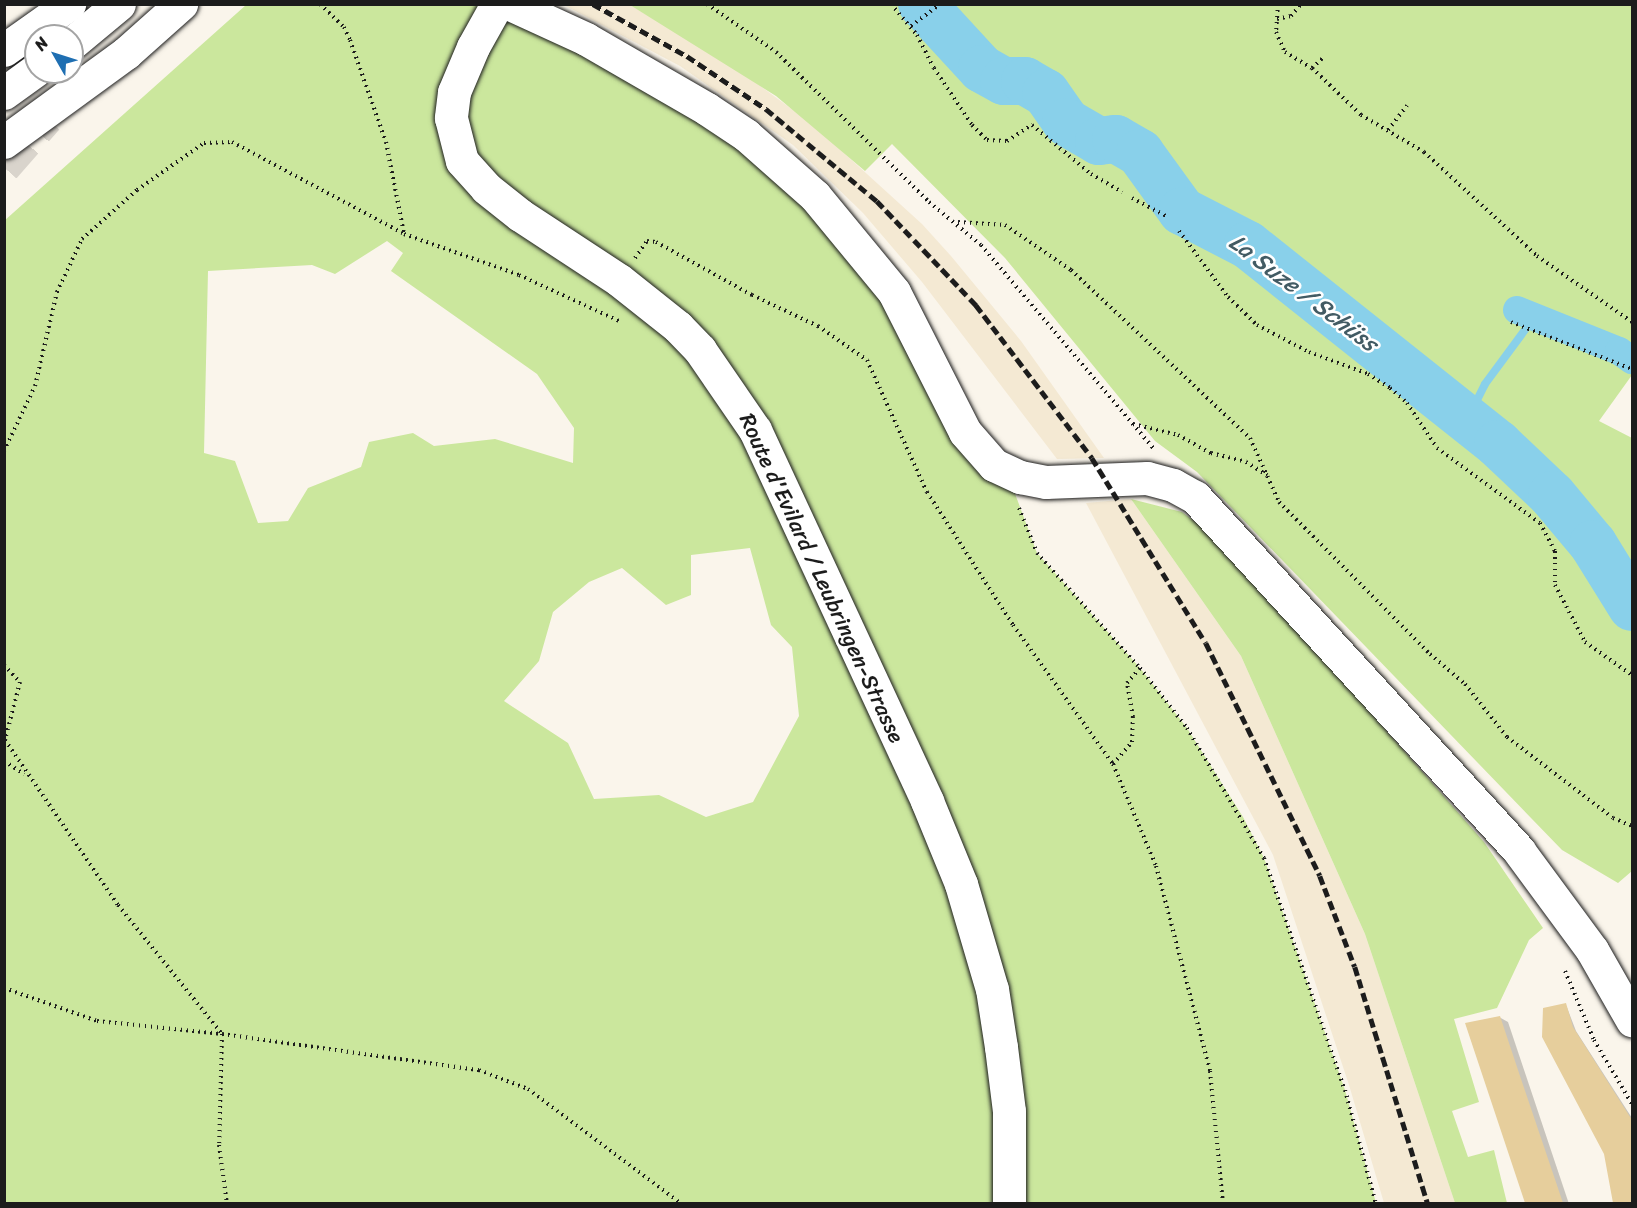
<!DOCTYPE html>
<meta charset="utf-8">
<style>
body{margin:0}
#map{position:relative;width:1637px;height:1208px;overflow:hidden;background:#faf5eb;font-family:Sriracha,sans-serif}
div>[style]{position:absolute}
.built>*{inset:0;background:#f4e9d3}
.green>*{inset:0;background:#cbe79d}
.shadow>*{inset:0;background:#0003}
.stream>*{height:8px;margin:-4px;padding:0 4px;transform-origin:4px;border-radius:4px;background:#89d0ea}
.canal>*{height:28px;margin:-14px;padding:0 14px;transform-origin:14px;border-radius:14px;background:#89d0ea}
.river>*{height:48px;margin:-24px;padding:0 24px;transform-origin:24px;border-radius:24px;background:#89d0ea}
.building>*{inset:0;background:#e6ce9c}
.major-tunnel>*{height:33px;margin-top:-16.5px;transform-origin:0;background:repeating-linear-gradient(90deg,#d9d4cc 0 33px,transparent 0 49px)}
.path>*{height:4px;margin-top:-2px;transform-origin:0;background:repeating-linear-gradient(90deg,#1c1c1c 0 1.5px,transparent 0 6px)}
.roads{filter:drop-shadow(0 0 2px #1c1c1c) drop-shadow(0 0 2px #1c1c1c)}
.minor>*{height:33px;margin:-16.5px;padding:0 16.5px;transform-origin:16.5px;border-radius:16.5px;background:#fff}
.major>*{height:33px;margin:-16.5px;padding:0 16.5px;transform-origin:16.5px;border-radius:16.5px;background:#fff}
.highway>*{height:33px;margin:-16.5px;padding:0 16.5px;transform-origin:16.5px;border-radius:16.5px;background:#fff}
.rail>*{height:4.5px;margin-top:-2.25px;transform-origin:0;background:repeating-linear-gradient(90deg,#1c1c1c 0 9px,transparent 0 13.5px)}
span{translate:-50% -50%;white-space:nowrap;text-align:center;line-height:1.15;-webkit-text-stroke:5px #fff;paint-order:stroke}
.street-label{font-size:22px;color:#1c1c1c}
.water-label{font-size:24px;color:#425b64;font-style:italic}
.frame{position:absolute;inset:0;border:6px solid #1c1c1c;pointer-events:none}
.north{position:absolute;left:24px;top:24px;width:60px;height:60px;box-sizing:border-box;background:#fff;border:2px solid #a4a4a4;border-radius:50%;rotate:309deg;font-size:16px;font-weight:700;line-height:24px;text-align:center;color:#1c1c1c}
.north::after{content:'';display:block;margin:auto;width:21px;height:27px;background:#1f6fb2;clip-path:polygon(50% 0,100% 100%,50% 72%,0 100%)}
</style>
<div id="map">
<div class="built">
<i style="clip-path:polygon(564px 5px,630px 5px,736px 68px,812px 124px,922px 224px,951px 256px,1021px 341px,1104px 458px,1057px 459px,922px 282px,863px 213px,793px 145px,680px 66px)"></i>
<i style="clip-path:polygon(1131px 499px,1241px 656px,1365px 934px,1455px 1203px,1384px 1203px,1349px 1085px,1273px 855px,1086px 503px)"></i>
</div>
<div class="green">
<i style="clip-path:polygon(evenodd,246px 5px,510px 5px,780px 162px,1007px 472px,1037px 553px,1140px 668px,1187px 728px,1243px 817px,1264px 858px,1345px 1090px,1376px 1203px,5px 1203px,4px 221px,246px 5px,387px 241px,403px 253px,391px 271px,537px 374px,574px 428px,573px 463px,495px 439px,434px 446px,413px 433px,369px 442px,361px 467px,308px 488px,288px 521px,258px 523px,235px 461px,204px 453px,208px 271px,312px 265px,335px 274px,387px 241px,246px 5px,750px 548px,771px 625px,792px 647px,799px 716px,753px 802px,706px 817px,659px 795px,594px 799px,568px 743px,504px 701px,539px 661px,553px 612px,589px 582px,622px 568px,666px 605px,691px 595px,691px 555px,750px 548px)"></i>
<i style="clip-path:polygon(630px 5px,1632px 5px,1632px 375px,1599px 421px,1632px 438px,1632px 871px,1618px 883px,1562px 850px,1197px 472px,1155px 441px,1005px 258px,892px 144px,865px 171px,776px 96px)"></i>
<i style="clip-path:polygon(1131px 499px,1182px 512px,1218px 539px,1484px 842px,1543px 928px,1529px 940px,1497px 1008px,1454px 1019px,1479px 1102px,1452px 1111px,1468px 1157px,1494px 1150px,1507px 1203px,1455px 1203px,1365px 934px,1241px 656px)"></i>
</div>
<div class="shadow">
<i style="clip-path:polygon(1566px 1005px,1576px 1031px,1632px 1118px,1632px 1204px,1614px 1204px,1605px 1154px)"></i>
<i style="clip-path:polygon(1499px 1017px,1508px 1022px,1569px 1204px,1527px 1204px,1466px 1024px)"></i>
</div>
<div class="stream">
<i style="left:1466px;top:422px;width:42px;rotate:-63.4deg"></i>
<i style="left:1485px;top:384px;width:81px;rotate:-53.6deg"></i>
</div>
<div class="canal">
<i style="left:1517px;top:310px;width:110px;rotate:21.9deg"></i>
<i style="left:1619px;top:351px;width:16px;rotate:35deg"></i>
</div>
<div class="river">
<i style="left:922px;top:4px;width:88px;rotate:47.3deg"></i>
<i style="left:982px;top:69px;width:25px;rotate:29deg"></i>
<i style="left:1004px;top:81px;width:21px"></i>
<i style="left:1025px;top:81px;width:24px;rotate:30deg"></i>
<i style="left:1046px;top:93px;width:35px;rotate:55deg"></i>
<i style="left:1066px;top:122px;width:38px;rotate:30deg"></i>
<i style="left:1099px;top:141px;width:17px;rotate:-7deg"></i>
<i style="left:1116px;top:139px;width:28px;rotate:30deg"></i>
<i style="left:1140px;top:153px;width:72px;rotate:54.1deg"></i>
<i style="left:1182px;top:211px;width:74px;rotate:27.3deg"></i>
<i style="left:1248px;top:245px;width:320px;rotate:38.5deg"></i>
<i style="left:1498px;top:444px;width:74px;rotate:43.4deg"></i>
<i style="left:1552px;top:495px;width:64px;rotate:50.1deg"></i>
<i style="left:1593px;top:544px;width:74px;rotate:58.2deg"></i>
</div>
<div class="building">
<i style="clip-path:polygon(1566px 1003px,1573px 1027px,1632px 1120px,1632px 1203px,1613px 1203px,1604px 1154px,1542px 1037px,1543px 1008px)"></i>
<i style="clip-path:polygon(1500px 1016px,1519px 1073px,1563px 1203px,1525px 1203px,1465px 1023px)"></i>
</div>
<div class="major-tunnel">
<i style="left:4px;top:167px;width:65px;rotate:-48.7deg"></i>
</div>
<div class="path">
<i style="left:320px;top:4px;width:33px;rotate:44deg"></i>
<i style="left:344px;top:27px;width:14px;rotate:65deg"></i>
<i style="left:350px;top:40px;width:108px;rotate:70.6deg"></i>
<i style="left:386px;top:142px;width:94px;rotate:78.9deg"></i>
<i style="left:707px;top:4px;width:84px;rotate:34.8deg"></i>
<i style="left:776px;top:52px;width:214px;rotate:44.4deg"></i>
<i style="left:929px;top:202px;width:67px;rotate:39.6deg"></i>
<i style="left:981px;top:245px;width:266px;rotate:49.7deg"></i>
<i style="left:891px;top:4px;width:40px;rotate:50deg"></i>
<i style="left:917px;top:35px;width:37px;rotate:63deg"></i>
<i style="left:934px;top:68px;width:69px;rotate:56.3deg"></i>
<i style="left:972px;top:125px;width:21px;rotate:45deg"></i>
<i style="left:987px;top:140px;width:20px;rotate:3deg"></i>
<i style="left:1007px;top:141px;width:30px;rotate:-33deg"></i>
<i style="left:1032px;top:125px;width:77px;rotate:39.7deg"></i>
<i style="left:1091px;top:174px;width:36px;rotate:30deg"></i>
<i style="left:1278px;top:4px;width:28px;rotate:94deg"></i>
<i style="left:1276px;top:32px;width:22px;rotate:66deg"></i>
<i style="left:1285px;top:52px;width:31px;rotate:31deg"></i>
<i style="left:1312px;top:68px;width:68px;rotate:43.8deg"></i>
<i style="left:1361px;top:115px;width:73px;rotate:30.4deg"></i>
<i style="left:1424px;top:152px;width:154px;rotate:42.6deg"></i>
<i style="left:1537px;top:256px;width:116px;rotate:34.8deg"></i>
<i style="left:1277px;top:19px;width:14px;rotate:-12deg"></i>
<i style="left:1291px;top:16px;width:16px;rotate:-50deg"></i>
<i style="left:911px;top:26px;width:36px;rotate:-37deg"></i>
<i style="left:1312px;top:68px;width:16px;rotate:-43deg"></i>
<i style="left:1388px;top:130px;width:31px;rotate:-52deg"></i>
<i style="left:1132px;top:198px;width:38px;rotate:28deg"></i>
<i style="left:958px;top:222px;width:47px;rotate:3.7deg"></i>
<i style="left:1005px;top:225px;width:80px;rotate:34.3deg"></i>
<i style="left:1071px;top:270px;width:245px;rotate:43.2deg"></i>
<i style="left:1250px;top:438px;width:70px;rotate:65.6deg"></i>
<i style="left:1279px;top:502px;width:214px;rotate:45.2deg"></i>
<i style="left:1430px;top:654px;width:46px;rotate:40.6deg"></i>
<i style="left:1465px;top:684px;width:68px;rotate:51.6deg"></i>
<i style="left:1507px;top:737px;width:133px;rotate:37.4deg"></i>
<i style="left:1613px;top:818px;width:21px;rotate:23deg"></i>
<i style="left:1179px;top:231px;width:82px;rotate:53.4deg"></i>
<i style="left:1228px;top:297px;width:40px;rotate:44deg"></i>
<i style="left:1257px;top:325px;width:59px;rotate:27.4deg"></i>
<i style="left:1309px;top:352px;width:63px;rotate:20.4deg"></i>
<i style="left:1368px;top:374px;width:26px;rotate:32deg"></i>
<i style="left:1390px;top:388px;width:23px;rotate:41deg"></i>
<i style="left:1407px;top:403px;width:54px;rotate:56.3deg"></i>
<i style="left:1437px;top:448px;width:127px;rotate:36.1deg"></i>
<i style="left:1540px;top:523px;width:32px;rotate:62deg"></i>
<i style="left:1555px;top:551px;width:34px;rotate:90deg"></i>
<i style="left:1555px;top:585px;width:64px;rotate:62.2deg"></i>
<i style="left:1585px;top:642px;width:57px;rotate:35.1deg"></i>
<i style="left:635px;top:258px;width:21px;rotate:-55deg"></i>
<i style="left:647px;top:241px;width:9px;rotate:6deg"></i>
<i style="left:656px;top:242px;width:110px;rotate:28.9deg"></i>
<i style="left:752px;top:295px;width:73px;rotate:25.2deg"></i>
<i style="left:818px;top:326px;width:60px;rotate:34.8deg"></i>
<i style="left:867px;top:360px;width:145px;rotate:65.6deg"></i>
<i style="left:927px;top:492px;width:158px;rotate:57.1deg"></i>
<i style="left:1013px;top:625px;width:171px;rotate:54.3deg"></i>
<i style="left:1113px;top:764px;width:111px;rotate:67.1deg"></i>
<i style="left:1156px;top:866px;width:212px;rotate:75.2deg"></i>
<i style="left:1210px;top:1071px;width:134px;rotate:84.4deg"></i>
<i style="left:1511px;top:322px;width:130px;rotate:21.2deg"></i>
<i style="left:1133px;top:424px;width:46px;rotate:13.7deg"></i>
<i style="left:1178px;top:435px;width:38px;rotate:29deg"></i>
<i style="left:1211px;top:453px;width:36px;rotate:14deg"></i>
<i style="left:1246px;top:462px;width:25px;rotate:32deg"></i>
<i style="left:4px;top:451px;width:72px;rotate:-64.5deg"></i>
<i style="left:35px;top:386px;width:97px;rotate:-76.8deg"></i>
<i style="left:57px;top:292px;width:59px;rotate:-64.7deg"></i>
<i style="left:82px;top:239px;width:74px;rotate:-41.7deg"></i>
<i style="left:137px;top:190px;width:82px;rotate:-35deg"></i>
<i style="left:204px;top:143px;width:28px;rotate:-2deg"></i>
<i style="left:232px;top:142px;width:195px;rotate:28.1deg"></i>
<i style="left:404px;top:234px;width:122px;rotate:19.6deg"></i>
<i style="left:519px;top:275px;width:112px;rotate:24.7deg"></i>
<i style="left:1019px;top:508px;width:48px;rotate:68.2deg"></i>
<i style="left:1037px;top:553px;width:154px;rotate:48.2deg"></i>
<i style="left:1140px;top:668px;width:76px;rotate:51.9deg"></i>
<i style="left:1187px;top:728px;width:151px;rotate:59.4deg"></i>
<i style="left:1264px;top:858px;width:246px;rotate:70.8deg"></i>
<i style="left:1345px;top:1090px;width:118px;rotate:74.8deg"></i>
<i style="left:4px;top:665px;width:23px;rotate:47deg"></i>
<i style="left:20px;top:682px;width:60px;rotate:104.5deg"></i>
<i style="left:5px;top:740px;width:200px;rotate:55.6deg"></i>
<i style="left:118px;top:905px;width:166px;rotate:51.1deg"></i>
<i style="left:222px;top:1034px;width:111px;rotate:91.5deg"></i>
<i style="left:219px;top:1145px;width:60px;rotate:82.3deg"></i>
<i style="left:4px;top:761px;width:24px;rotate:33deg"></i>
<i style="left:1113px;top:764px;width:29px;rotate:-49deg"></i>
<i style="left:1132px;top:742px;width:25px;rotate:-88deg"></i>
<i style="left:1133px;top:717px;width:35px;rotate:-100deg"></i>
<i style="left:1127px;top:683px;width:20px;rotate:-49deg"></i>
<i style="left:1565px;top:971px;width:75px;rotate:67.2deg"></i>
<i style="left:1594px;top:1040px;width:74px;rotate:59.3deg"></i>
<i style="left:4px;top:988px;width:99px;rotate:19.5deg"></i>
<i style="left:97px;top:1021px;width:126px;rotate:5.9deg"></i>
<i style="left:222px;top:1034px;width:260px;rotate:8deg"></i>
<i style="left:479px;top:1070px;width:53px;rotate:21.2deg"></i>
<i style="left:528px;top:1089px;width:192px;rotate:36.8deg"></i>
</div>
<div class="roads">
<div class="minor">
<i style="left:497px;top:4px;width:49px;rotate:119.2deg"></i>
<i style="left:473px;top:47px;width:49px;rotate:112.9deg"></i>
<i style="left:454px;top:92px;width:26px;rotate:97deg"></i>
<i style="left:451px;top:118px;width:44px;rotate:75.7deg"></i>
<i style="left:462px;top:161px;width:36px;rotate:48deg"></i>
<i style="left:486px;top:188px;width:43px;rotate:38.5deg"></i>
<i style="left:520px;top:215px;width:118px;rotate:33.3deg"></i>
<i style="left:619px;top:280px;width:75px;rotate:38.5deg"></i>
<i style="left:678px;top:327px;width:32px;rotate:46deg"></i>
<i style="left:700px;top:350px;width:97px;rotate:55.5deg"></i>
<i style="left:755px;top:430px;width:409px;rotate:65.1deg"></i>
<i style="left:927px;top:801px;width:90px;rotate:67.7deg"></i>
<i style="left:961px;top:884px;width:109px;rotate:73.6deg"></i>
<i style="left:992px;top:989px;width:59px;rotate:81.2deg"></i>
<i style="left:1001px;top:1047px;width:64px;rotate:82.9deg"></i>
<i style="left:1009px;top:1111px;width:93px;rotate:90deg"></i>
</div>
<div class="major">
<i style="left:510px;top:4px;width:84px;rotate:24.7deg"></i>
<i style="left:586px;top:39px;width:140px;rotate:30deg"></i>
<i style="left:707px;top:109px;width:47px;rotate:33.7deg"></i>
<i style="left:746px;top:135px;width:92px;rotate:41.5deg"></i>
<i style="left:815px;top:196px;width:124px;rotate:50.5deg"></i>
<i style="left:894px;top:292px;width:157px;rotate:63.1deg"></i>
<i style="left:965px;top:432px;width:44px;rotate:48.7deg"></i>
<i style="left:994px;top:465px;width:29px;rotate:25deg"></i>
<i style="left:1020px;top:477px;width:26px;rotate:11deg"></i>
<i style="left:1046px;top:482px;width:101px;rotate:-2.3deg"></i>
<i style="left:1147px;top:478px;width:27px;rotate:15deg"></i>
<i style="left:1173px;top:485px;width:25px;rotate:29deg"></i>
<i style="left:1195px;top:497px;width:480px;rotate:47.5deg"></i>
<i style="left:1519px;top:851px;width:123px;rotate:53.6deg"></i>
<i style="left:1592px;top:950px;width:81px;rotate:60.3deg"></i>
<i style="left:4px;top:50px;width:80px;rotate:-35.3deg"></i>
</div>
<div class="highway">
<i style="left:72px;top:43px;width:61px;rotate:-39.7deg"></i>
<i style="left:4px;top:93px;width:39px;rotate:-36deg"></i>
<i style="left:4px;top:142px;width:151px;rotate:-36.1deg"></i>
<i style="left:126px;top:53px;width:74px;rotate:-41.7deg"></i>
</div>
</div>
<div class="rail">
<i style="left:593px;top:4px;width:107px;rotate:29deg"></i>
<i style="left:687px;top:56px;width:95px;rotate:33.9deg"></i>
<i style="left:766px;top:109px;width:144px;rotate:39.7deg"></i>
<i style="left:877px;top:201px;width:144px;rotate:46.4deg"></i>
<i style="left:976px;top:305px;width:192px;rotate:52.8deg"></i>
<i style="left:1092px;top:458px;width:217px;rotate:58.4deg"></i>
<i style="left:1206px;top:643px;width:259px;rotate:63.9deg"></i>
<i style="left:1320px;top:876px;width:97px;rotate:69deg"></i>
<i style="left:1355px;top:967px;width:248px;rotate:72.9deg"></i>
</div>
<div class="street-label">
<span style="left:822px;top:578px;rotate:65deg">Route d'Evilard / Leubringen-Strasse</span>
</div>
<div class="water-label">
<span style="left:1303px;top:293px;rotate:37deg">La Suze / Schüss</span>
</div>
<div class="frame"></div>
<div class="north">N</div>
</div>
